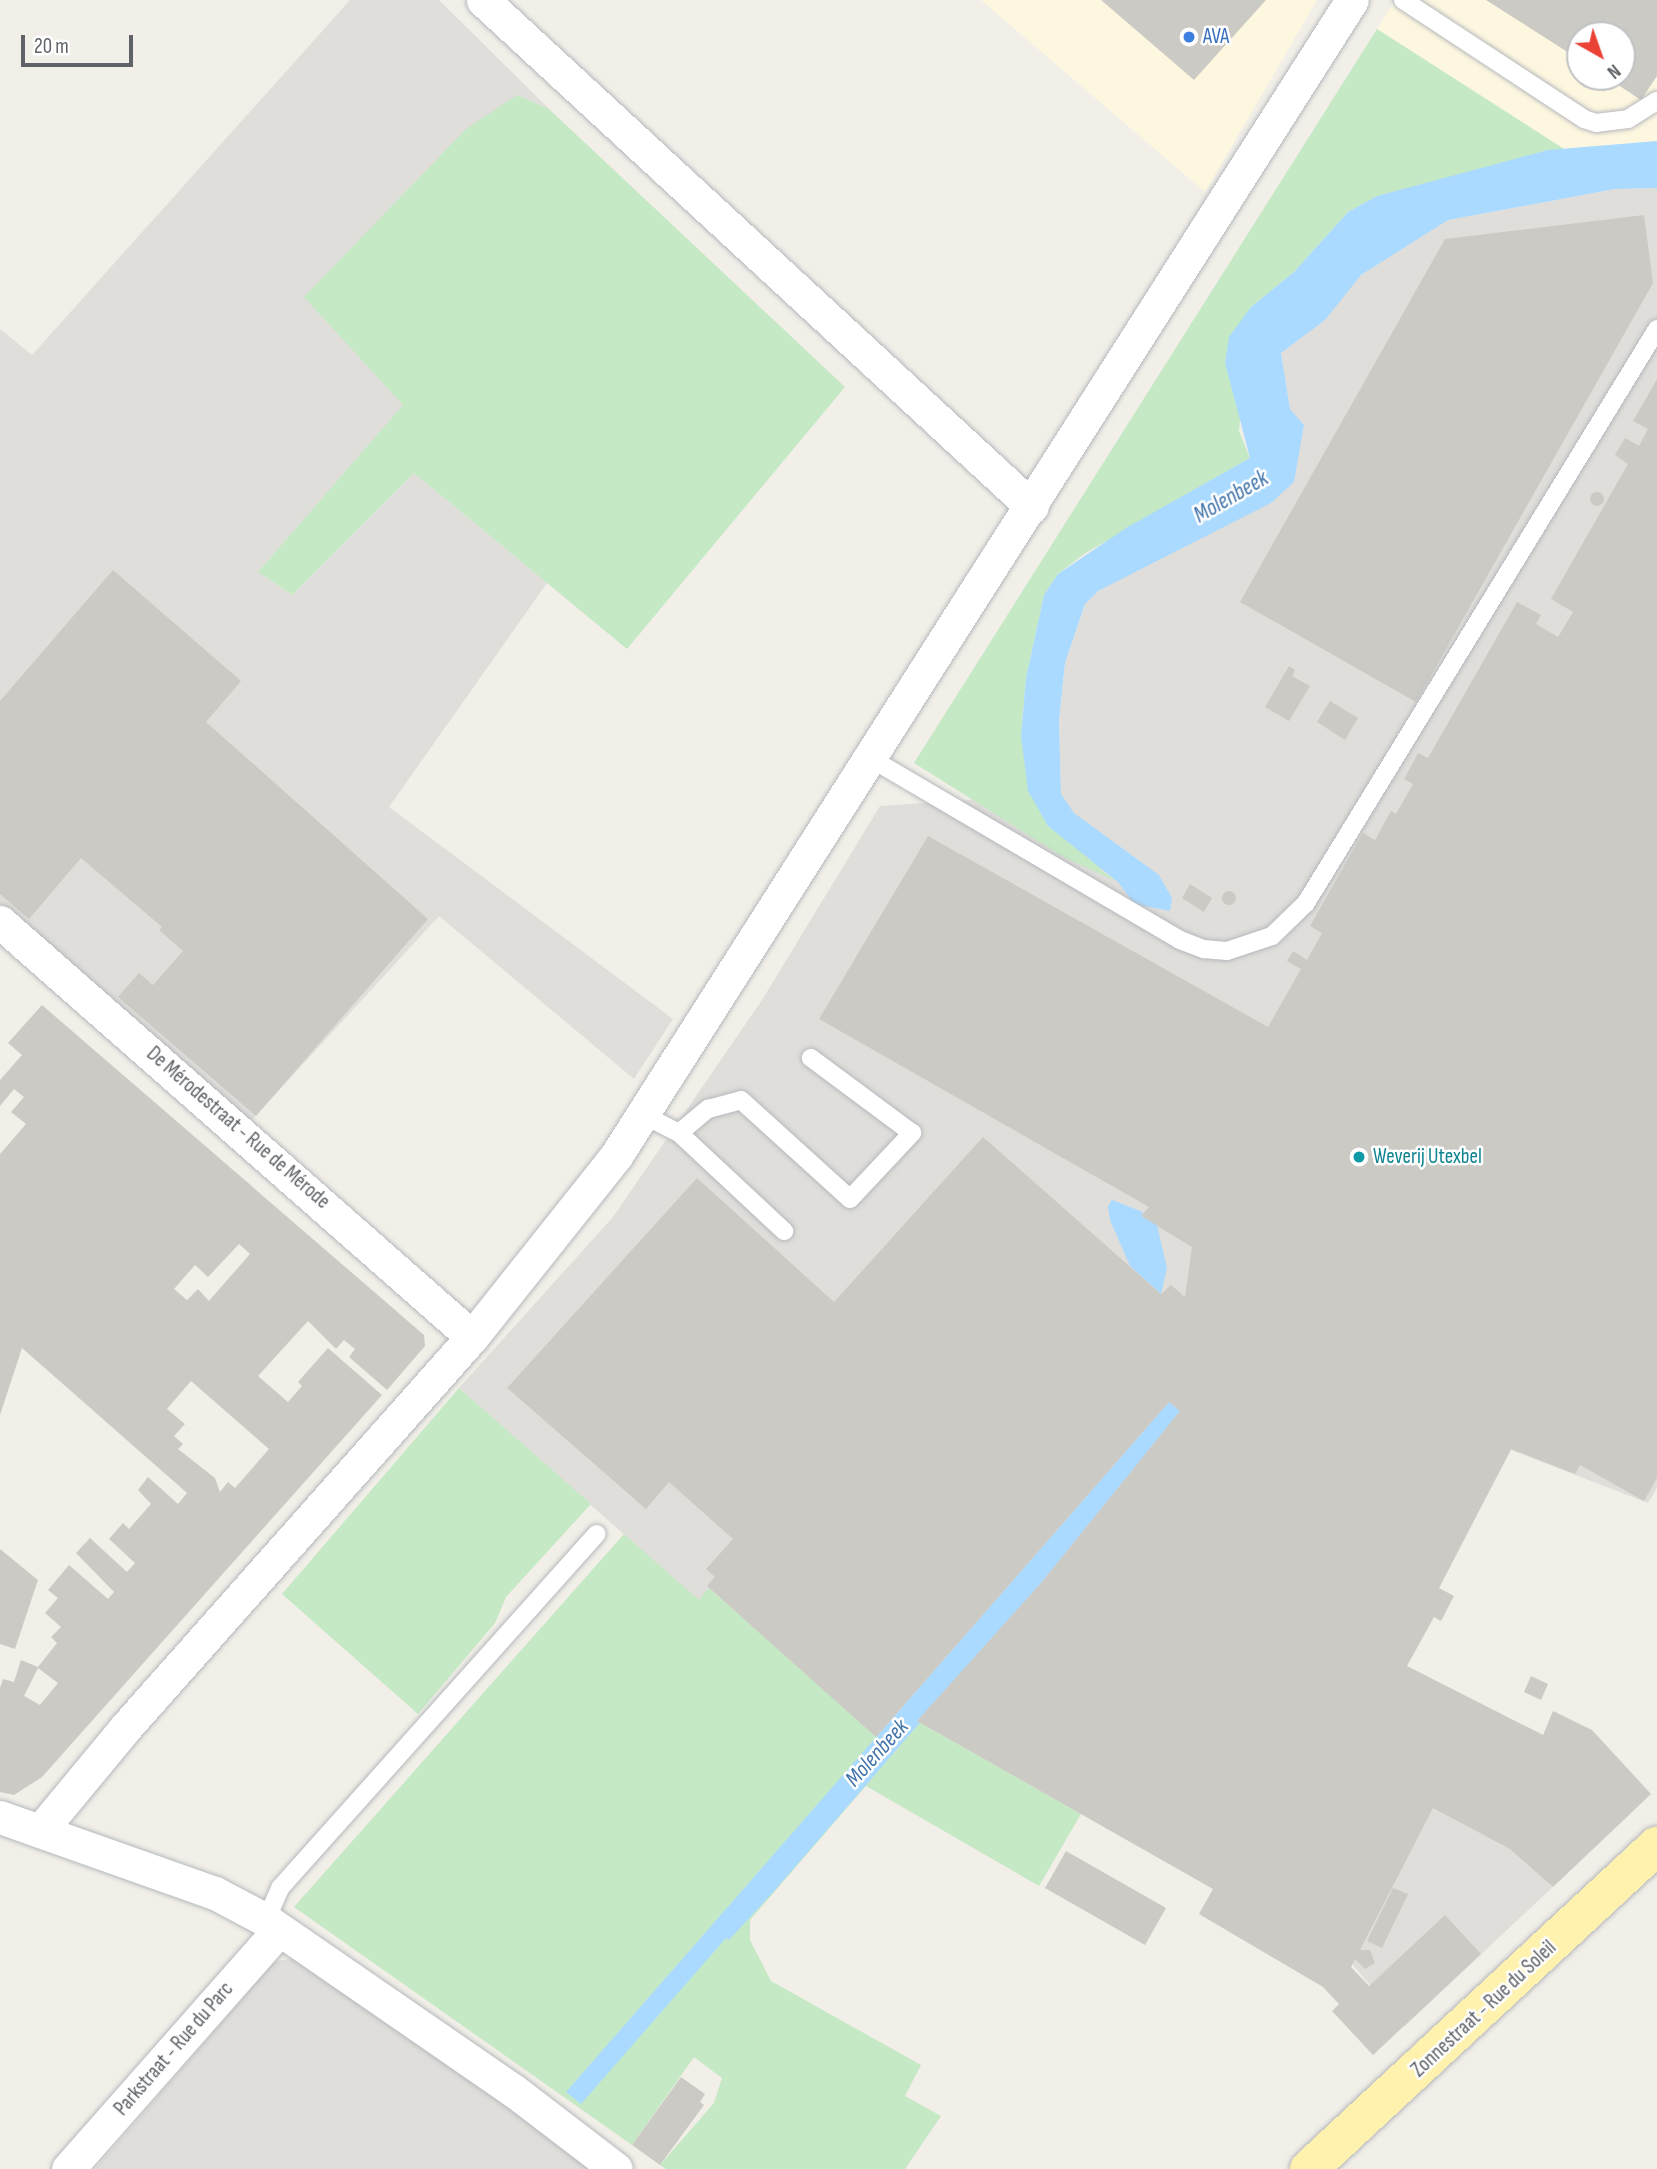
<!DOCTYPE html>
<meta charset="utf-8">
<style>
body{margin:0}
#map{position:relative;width:1657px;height:2169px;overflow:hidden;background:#f1efe8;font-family:"Sofia Sans Condensed",sans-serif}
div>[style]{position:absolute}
.commercial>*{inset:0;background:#fef7e0}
.industrial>*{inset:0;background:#e0deda}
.green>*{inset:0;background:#c5e8c5}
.water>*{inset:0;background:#aadaff}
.building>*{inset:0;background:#cccac5}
.round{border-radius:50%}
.roads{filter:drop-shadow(0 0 2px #b5b8bc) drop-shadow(0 0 2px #b5b8bc)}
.service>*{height:18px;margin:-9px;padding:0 9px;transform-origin:9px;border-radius:9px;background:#fff}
.minor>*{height:33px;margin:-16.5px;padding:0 16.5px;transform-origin:16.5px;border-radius:16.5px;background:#fff}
.primary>*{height:38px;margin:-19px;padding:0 19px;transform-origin:19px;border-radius:19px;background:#fff2af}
.dots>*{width:19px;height:19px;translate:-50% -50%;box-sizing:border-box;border:4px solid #fff;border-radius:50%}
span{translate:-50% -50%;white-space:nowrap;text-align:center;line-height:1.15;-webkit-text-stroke:5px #fff;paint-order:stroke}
.shop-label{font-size:21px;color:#366cbe}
.left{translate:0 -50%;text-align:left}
.street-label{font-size:21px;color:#5f6368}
.culture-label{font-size:21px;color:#0d838f}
.water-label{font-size:23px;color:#4174aa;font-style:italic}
.north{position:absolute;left:1566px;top:21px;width:70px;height:70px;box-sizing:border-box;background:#fff;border:2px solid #bfc1c3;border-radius:50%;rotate:140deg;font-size:19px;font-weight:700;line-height:28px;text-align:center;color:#5f6368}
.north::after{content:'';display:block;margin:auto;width:24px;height:32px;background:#ea4335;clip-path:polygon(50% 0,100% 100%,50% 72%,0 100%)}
.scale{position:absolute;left:21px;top:35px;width:112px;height:32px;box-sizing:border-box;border:4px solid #5f6368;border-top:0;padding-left:9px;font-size:21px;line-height:24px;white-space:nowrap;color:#5f6368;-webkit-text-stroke:5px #fff;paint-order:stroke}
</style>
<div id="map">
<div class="commercial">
<i style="clip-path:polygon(981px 0,1317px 0,1205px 192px)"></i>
<i style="clip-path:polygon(evenodd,1395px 0,1657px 0,1657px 141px,1564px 149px,1377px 29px,1395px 0,1580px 35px,1622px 35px,1622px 77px,1580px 77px,1580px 35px)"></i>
</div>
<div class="industrial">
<i style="clip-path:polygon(350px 0,439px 0,549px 109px,517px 95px,305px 297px,404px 405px,258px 572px,292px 595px,414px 473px,547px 583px,389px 807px,673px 1019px,634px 1079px,439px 916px,247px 1125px,0 905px,0 329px,32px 355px)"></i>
<i style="clip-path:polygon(1657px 188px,1657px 1488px,1648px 1503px,1511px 1450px,1400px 1663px,1576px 1752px,1629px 1815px,1405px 2026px,1352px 1964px,918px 1721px,896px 1753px,710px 1588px,699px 1601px,459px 1388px,613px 1217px,762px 1000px,880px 806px,1061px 794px,1059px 721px,1065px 663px,1085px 604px,1098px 591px,1294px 482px,1290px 409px,1281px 353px,1361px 275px,1447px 220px,1615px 189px)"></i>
<i style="clip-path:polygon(297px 1958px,583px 2161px,594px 2169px,95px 2169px,275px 1961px)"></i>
</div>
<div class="green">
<i style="clip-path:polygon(1377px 29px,1564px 149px,1377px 196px,1348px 212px,1294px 272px,1251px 307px,1239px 431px,1250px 458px,1084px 554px,1058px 574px,1044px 595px,1026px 678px,1021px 736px,1102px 871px,1118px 882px,1063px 857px,914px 763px)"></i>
<i style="clip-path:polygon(517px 95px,549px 109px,845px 387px,627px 649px,414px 473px,292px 595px,258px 572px,403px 405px,304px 297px,466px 129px)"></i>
<i style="clip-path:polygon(459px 1388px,591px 1504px,506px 1597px,495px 1623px,418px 1714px,282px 1594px)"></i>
<i style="clip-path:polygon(624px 1534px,699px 1600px,709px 1588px,895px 1753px,917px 1721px,1081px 1814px,1039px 1886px,866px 1786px,750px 1920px,750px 1940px,771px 1981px,921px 2065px,905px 2096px,941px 2116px,905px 2169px,666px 2169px,660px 2165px,714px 2103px,722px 2078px,694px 2057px,632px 2145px,294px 1907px)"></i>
</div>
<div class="water">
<i style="clip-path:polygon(1657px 141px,1657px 188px,1615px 189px,1448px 220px,1361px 275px,1325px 320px,1281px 353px,1290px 409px,1304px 425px,1294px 482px,1271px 503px,1098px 591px,1085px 604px,1065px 663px,1059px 721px,1061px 794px,1074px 813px,1159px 875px,1172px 898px,1170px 911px,1134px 904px,1118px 882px,1048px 826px,1028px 791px,1021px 736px,1026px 678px,1044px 595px,1058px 574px,1126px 528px,1250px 458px,1225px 363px,1229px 337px,1251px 307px,1294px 272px,1348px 212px,1377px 196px,1548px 150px)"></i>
<i style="clip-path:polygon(1112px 1200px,1143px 1212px,1142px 1216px,1157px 1225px,1167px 1268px,1161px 1294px,1130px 1266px,1110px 1220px,1108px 1206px)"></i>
<i style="clip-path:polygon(1169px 1402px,1180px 1411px,1157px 1440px,1041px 1583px,775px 1890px,729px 1940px,726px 1938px,581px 2104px,566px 2092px)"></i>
</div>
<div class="building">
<i style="clip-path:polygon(1101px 0,1266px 0,1194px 80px)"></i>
<i style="clip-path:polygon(1486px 0,1657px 0,1657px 76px,1641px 100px,1606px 77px,1622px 77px,1622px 35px,1580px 35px,1580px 60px)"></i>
<i style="clip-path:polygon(1644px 215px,1653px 283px,1416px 702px,1240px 602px,1445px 239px)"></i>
<i style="clip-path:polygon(1657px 379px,1657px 1478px,1644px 1501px,1580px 1465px,1575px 1474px,1511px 1449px,1439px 1588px,1454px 1596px,1441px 1621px,1434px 1617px,1407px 1666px,1543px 1735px,1553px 1711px,1592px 1730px,1651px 1794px,1553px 1887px,1510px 1849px,1433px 1808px,1360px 1950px,1370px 1950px,1375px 1963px,1365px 1969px,1355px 1959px,1351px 1967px,1369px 1986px,1445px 1915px,1481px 1954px,1373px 2055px,1332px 2011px,1339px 2004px,1323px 1987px,1199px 1914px,1213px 1889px,917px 1721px,1041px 1583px,1180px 1411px,1169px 1402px,876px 1737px,707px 1586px,715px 1577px,706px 1569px,733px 1539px,669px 1482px,646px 1509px,507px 1388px,697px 1178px,834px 1302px,983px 1137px,1161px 1294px,1171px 1285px,1185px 1297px,1192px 1247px,1141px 1216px,1149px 1207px,819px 1019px,928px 836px,1268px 1027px,1301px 969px,1287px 961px,1293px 951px,1307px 960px,1322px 933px,1310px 926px,1363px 833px,1375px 840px,1391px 811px,1396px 814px,1413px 784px,1404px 779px,1418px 753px,1428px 758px,1517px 602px,1541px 615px,1536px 624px,1558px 637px,1573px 612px,1551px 599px,1628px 464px,1615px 455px,1625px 438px,1639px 446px,1648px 429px,1633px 421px)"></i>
<i class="round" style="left:1590px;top:492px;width:14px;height:14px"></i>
<i style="clip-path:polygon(113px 570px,241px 681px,206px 722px,428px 919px,256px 1116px,118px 997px,139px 973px,153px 985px,183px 951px,159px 930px,162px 927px,81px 858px,29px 919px,0 894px,0 701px)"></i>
<i style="clip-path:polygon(1289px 666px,1295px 670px,1292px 676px,1310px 686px,1289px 721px,1265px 707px)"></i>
<i style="clip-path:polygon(1330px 701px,1358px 718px,1345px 740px,1317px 722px)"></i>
<i style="clip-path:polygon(1190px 884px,1212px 898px,1204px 912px,1182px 898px)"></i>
<i class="round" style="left:1222px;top:891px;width:14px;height:14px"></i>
<i style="clip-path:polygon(evenodd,42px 1005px,424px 1335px,425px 1346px,387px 1390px,349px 1357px,355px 1349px,344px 1340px,336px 1349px,308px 1321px,258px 1376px,288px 1402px,302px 1386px,298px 1382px,328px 1348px,382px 1395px,42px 1777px,14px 1795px,0 1792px,0 1688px,3px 1679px,14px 1682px,21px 1660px,38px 1667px,57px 1643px,51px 1637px,61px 1627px,45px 1613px,58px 1598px,48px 1590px,69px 1565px,108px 1599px,114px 1592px,76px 1553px,90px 1538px,127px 1572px,135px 1563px,109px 1539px,123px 1523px,129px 1529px,151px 1504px,138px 1490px,148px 1477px,178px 1504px,187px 1493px,22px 1348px,0 1415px,0 1154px,26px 1124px,11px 1112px,24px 1097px,14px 1089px,0 1106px,0 1080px,22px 1055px,8px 1043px,42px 1005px,239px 1244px,250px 1254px,209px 1301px,198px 1289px,187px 1300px,174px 1289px,195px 1265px,208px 1277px,239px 1244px,42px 1005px,191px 1381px,269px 1449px,235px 1488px,228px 1482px,220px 1492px,215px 1478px,178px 1449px,183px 1444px,174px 1436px,185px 1424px,167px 1409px,191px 1381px,42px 1005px,38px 1668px,58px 1683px,40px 1705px,24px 1696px,38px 1668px)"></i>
<i style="clip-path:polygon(0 1549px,38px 1580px,15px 1649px,0 1644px)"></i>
<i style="clip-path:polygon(1531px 1676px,1548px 1684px,1541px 1700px,1524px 1692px)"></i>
<i style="clip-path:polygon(1066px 1851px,1166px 1908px,1145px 1945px,1045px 1888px)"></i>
<i style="clip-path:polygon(1393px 1888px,1408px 1894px,1382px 1948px,1367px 1941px)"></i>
<i style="clip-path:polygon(681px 2077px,705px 2094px,700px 2102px,704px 2105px,660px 2165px,632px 2145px)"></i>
</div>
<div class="roads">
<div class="service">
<i style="left:1403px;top:0;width:217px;rotate:33.3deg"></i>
<i style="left:1584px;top:119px;width:13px;rotate:18deg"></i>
<i style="left:1596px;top:123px;width:32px;rotate:-7deg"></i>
<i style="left:1628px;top:119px;width:34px;rotate:-32deg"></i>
<i style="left:870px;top:758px;width:359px;rotate:30.4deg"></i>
<i style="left:1180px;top:940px;width:26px;rotate:21deg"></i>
<i style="left:1204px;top:949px;width:23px;rotate:5deg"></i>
<i style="left:1227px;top:951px;width:47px;rotate:-18.4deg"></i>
<i style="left:1272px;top:936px;width:47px;rotate:-44.1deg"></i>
<i style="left:1306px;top:903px;width:673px;rotate:-58.55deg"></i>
<i style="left:642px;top:1114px;width:42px;rotate:27.2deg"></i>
<i style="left:679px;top:1133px;width:38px;rotate:-40deg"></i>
<i style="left:708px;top:1109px;width:34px;rotate:-15deg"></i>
<i style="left:741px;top:1100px;width:147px;rotate:42.2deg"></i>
<i style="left:850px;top:1199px;width:91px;rotate:-46.8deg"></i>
<i style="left:912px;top:1133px;width:126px;rotate:-143.4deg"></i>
<i style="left:679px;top:1133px;width:144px;rotate:43deg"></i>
<i style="left:266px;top:1920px;width:35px;rotate:-66deg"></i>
<i style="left:280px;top:1888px;width:475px;rotate:-48.2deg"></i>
</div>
<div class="minor">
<i style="left:483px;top:0;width:747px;rotate:42.72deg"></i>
<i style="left:0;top:922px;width:628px;rotate:41.32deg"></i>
<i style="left:0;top:1817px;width:228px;rotate:19.5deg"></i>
<i style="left:215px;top:1893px;width:58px;rotate:27.9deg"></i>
<i style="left:266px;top:1920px;width:301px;rotate:34.6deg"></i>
<i style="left:514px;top:2091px;width:128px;rotate:37.4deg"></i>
<i style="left:40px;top:1831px;width:135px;rotate:-50.4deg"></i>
<i style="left:126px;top:1727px;width:521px;rotate:-48.42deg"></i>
<i style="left:472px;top:1337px;width:231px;rotate:-51.5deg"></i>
<i style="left:616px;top:1156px;width:1370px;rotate:-57.52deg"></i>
<i style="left:68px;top:2169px;width:319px;rotate:-48.6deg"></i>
</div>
<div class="primary">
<i style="left:1309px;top:2169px;width:475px;rotate:-42.9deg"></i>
</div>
</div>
<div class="dots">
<i style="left:1189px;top:37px;background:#3f7fe0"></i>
<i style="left:1359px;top:1157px;background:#0f9aa8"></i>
</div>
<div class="shop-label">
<span class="left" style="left:1203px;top:37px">AVA</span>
</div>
<div class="street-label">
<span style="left:238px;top:1128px;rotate:41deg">De Mérodestraat - Rue de Mérode</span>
<span style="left:1484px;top:2009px;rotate:-43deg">Zonnestraat - Rue du Soleil</span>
<span style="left:174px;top:2049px;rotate:-49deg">Parkstraat - Rue du Parc</span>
</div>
<div class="culture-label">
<span class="left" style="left:1373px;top:1157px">Weverij Utexbel</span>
</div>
<div class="water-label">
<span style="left:1231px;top:497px;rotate:-30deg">Molenbeek</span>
<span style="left:877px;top:1753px;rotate:-48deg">Molenbeek</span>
</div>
<div class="north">N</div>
<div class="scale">20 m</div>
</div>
